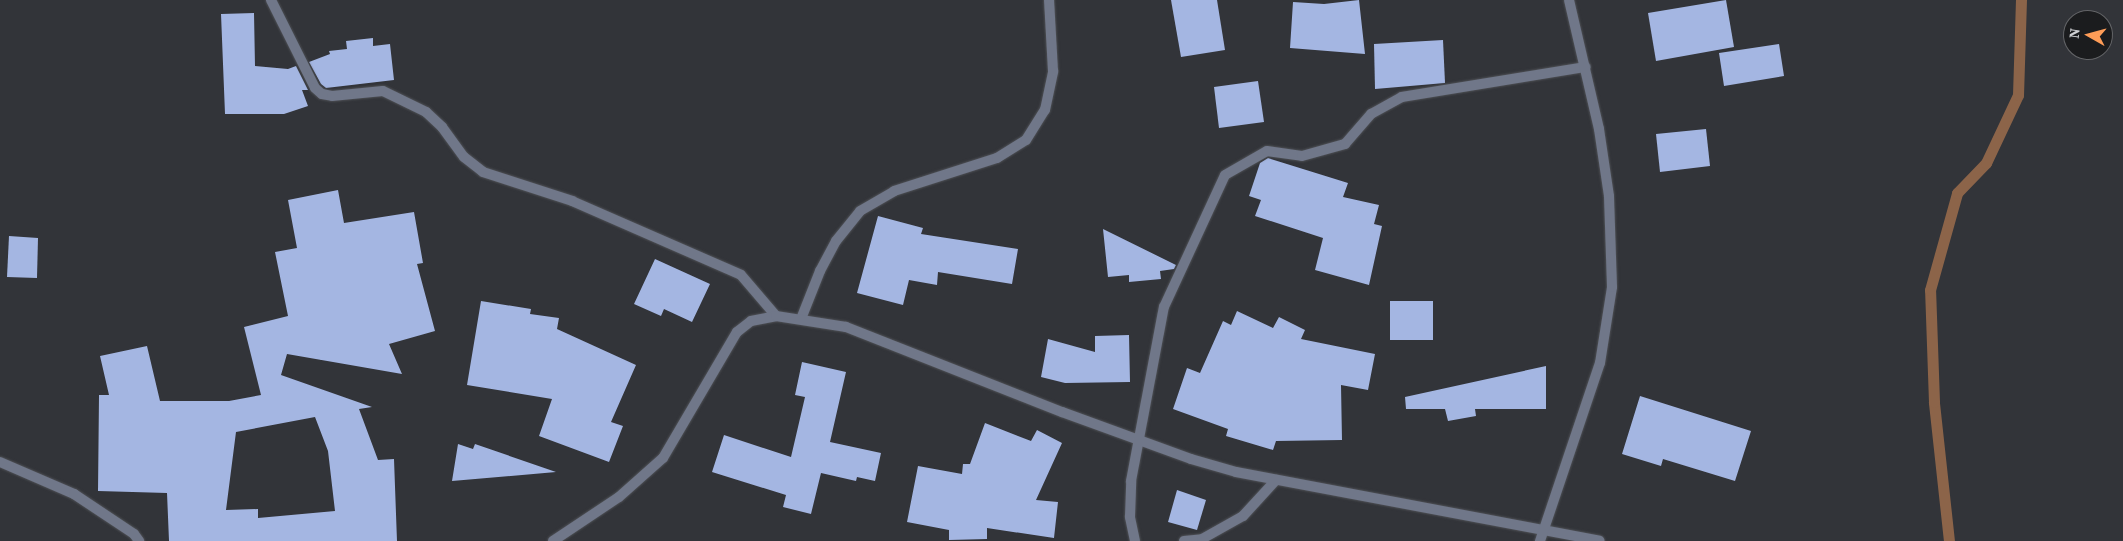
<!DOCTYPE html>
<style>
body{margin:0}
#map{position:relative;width:2123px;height:541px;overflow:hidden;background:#323439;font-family:"Source Serif 4",serif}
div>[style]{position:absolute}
.stream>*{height:11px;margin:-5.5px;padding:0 5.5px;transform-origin:5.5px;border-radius:5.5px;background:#8c6449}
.building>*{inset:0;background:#a4b6e2}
.roads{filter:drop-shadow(0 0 1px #4e5055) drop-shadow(0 0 1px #4e5055)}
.street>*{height:10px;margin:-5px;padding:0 5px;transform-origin:5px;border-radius:5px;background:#707789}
span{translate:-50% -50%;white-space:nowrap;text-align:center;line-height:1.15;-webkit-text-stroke:5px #1b1c1e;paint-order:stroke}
.north{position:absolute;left:2063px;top:10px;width:50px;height:50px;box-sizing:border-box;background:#1b1c1e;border:1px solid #636467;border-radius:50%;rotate:277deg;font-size:14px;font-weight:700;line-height:20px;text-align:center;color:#cfd1d4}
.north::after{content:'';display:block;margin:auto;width:18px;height:22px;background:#fe9c57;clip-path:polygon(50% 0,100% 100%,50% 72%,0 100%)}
</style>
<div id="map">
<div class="stream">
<i style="left:1949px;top:541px;width:140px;rotate:-96.2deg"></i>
<i style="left:1934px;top:402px;width:112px;rotate:-92deg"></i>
<i style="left:1930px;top:290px;width:101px;rotate:-74.4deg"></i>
<i style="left:1957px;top:193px;width:42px;rotate:-46deg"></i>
<i style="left:1986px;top:163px;width:75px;rotate:-64.8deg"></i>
<i style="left:2018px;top:95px;width:95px;rotate:-88.2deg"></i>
</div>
<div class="building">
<i style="clip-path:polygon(1171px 0,1217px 0,1225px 50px,1181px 57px)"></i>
<i style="clip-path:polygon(1359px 0,1365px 54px,1290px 48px,1293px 2px,1324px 4px)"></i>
<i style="clip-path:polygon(1726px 0,1734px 47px,1656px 61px,1648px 13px)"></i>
<i style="clip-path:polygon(254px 13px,255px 66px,288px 69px,296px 66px,308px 90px,302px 90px,308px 106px,284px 114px,225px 114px,221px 14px)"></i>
<i style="clip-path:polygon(373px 38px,373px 46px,390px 44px,394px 80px,326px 88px,321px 84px,309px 62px,330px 54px,329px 51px,347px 49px,346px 41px)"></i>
<i style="clip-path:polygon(1443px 40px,1445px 83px,1375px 89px,1374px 44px)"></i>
<i style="clip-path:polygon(1779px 44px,1784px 76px,1724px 86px,1719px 53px)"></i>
<i style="clip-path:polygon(1258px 81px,1264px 122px,1219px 128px,1214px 87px)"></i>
<i style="clip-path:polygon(1706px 129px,1710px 166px,1660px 172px,1656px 134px)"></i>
<i style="clip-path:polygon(1268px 158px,1348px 183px,1343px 197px,1379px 205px,1374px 224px,1382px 226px,1369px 285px,1315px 270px,1323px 238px,1255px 216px,1261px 200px,1249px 196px,1260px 163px)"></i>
<i style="clip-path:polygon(evenodd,338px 190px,344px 223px,414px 212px,423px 263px,417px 264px,435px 331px,389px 344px,402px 374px,287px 354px,281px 375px,372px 407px,359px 409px,378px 460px,394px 459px,397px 541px,169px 541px,167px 493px,98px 491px,99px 395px,109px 395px,100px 356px,147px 346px,160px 401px,229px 401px,261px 395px,244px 327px,288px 316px,275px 252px,297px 248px,288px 200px,338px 190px,315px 417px,328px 451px,335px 511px,258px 518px,258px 509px,226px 510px,236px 432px,315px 417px)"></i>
<i style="clip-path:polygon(878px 216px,923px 228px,921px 234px,1018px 249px,1012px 284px,938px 272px,937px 285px,909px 280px,903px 305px,857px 293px)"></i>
<i style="clip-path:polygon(1103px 229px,1176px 265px,1174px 269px,1160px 271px,1161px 279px,1129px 282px,1129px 275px,1108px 277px)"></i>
<i style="clip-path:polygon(9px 236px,38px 238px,37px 278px,7px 277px)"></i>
<i style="clip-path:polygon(655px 259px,710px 284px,692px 322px,664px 309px,661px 316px,634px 304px)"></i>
<i style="clip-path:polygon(481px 301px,531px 309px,530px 314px,559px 318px,557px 329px,636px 365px,611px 422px,623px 426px,609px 462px,539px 436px,552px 399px,467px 385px)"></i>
<i style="clip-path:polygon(1390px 301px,1433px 301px,1433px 340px,1390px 340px)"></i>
<i style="clip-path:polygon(1237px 311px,1273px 328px,1279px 317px,1305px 330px,1301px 339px,1375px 354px,1368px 390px,1341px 385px,1342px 440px,1276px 441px,1273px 450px,1226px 436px,1228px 429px,1173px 409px,1187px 368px,1200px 373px,1223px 321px,1231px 325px)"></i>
<i style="clip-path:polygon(1129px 335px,1130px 382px,1065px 383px,1041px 377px,1048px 339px,1095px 352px,1095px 336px)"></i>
<i style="clip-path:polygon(802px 362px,846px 372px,830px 442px,881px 453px,875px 481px,857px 477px,856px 481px,821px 473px,811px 514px,783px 507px,786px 495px,712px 472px,724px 435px,791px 457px,805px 397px,795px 395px)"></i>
<i style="clip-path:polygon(1546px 366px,1546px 409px,1475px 409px,1476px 416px,1448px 421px,1445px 409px,1406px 409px,1405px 397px)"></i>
<i style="clip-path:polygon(1640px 396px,1751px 431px,1735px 481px,1663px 459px,1661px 466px,1622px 454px)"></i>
<i style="clip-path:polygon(985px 423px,1031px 441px,1037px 430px,1062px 443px,1036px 500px,1058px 502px,1054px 538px,987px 528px,987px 539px,949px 540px,949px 530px,907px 522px,918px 466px,962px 474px,963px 464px,970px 464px)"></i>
<i style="clip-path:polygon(458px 444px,473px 449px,475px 444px,556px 472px,452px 481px)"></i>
<i style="clip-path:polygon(1177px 490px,1206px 500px,1197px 530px,1168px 522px)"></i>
</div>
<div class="roads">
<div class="street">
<i style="left:271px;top:0;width:98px;rotate:63.4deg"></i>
<i style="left:315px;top:88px;width:9px;rotate:41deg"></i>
<i style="left:322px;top:94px;width:10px;rotate:11deg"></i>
<i style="left:332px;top:96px;width:51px;rotate:-5.6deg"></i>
<i style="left:383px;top:91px;width:48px;rotate:26deg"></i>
<i style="left:426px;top:112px;width:22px;rotate:43deg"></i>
<i style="left:442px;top:127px;width:37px;rotate:54deg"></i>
<i style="left:464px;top:157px;width:24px;rotate:38deg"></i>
<i style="left:483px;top:172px;width:94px;rotate:18deg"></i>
<i style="left:572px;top:201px;width:184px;rotate:23.6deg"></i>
<i style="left:741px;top:275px;width:54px;rotate:49.5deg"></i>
<i style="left:801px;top:319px;width:52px;rotate:-68.4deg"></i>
<i style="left:820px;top:271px;width:34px;rotate:-62deg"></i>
<i style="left:836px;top:241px;width:38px;rotate:-51deg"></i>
<i style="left:860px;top:211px;width:39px;rotate:-30deg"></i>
<i style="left:894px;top:191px;width:108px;rotate:-17.8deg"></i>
<i style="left:997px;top:158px;width:34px;rotate:-32deg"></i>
<i style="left:1026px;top:140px;width:36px;rotate:-58deg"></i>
<i style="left:1045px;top:110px;width:40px;rotate:-78deg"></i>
<i style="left:1053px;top:71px;width:71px;rotate:-93.2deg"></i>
<i style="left:0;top:462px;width:81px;rotate:23.4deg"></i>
<i style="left:74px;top:494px;width:72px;rotate:33.7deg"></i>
<i style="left:134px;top:534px;width:9px;rotate:54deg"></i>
<i style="left:553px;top:541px;width:79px;rotate:-33.7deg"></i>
<i style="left:619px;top:497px;width:59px;rotate:-41.6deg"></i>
<i style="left:663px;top:458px;width:146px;rotate:-59.6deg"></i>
<i style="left:737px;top:332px;width:18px;rotate:-38deg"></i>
<i style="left:751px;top:321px;width:25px;rotate:-11deg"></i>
<i style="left:776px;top:316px;width:71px;rotate:8.9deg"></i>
<i style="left:846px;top:327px;width:232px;rotate:21.5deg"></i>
<i style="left:1062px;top:412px;width:137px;rotate:20deg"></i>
<i style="left:1191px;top:459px;width:47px;rotate:16.1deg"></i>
<i style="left:1236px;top:472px;width:370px;rotate:10.7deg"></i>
<i style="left:1135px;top:541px;width:25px;rotate:-102deg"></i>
<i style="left:1130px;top:517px;width:36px;rotate:-88deg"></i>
<i style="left:1131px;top:481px;width:177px;rotate:-79.3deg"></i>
<i style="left:1164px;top:307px;width:145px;rotate:-65.2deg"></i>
<i style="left:1225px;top:175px;width:48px;rotate:-29.7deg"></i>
<i style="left:1267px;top:151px;width:35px;rotate:8deg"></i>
<i style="left:1302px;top:156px;width:45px;rotate:-15.6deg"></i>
<i style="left:1345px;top:144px;width:40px;rotate:-49deg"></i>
<i style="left:1371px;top:114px;width:35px;rotate:-29deg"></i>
<i style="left:1402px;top:97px;width:186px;rotate:-9.3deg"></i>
<i style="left:1184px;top:541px;width:18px;rotate:-6deg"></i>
<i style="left:1202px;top:539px;width:47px;rotate:-29.3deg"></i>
<i style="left:1243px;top:516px;width:49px;rotate:-47.5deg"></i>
<i style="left:1540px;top:541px;width:188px;rotate:-71.4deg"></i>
<i style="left:1600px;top:363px;width:77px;rotate:-81deg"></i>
<i style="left:1612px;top:287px;width:91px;rotate:-91.9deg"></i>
<i style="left:1609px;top:196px;width:68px;rotate:-98.5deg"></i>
<i style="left:1599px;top:129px;width:132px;rotate:-103.1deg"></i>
</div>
</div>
<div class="north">N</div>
</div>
